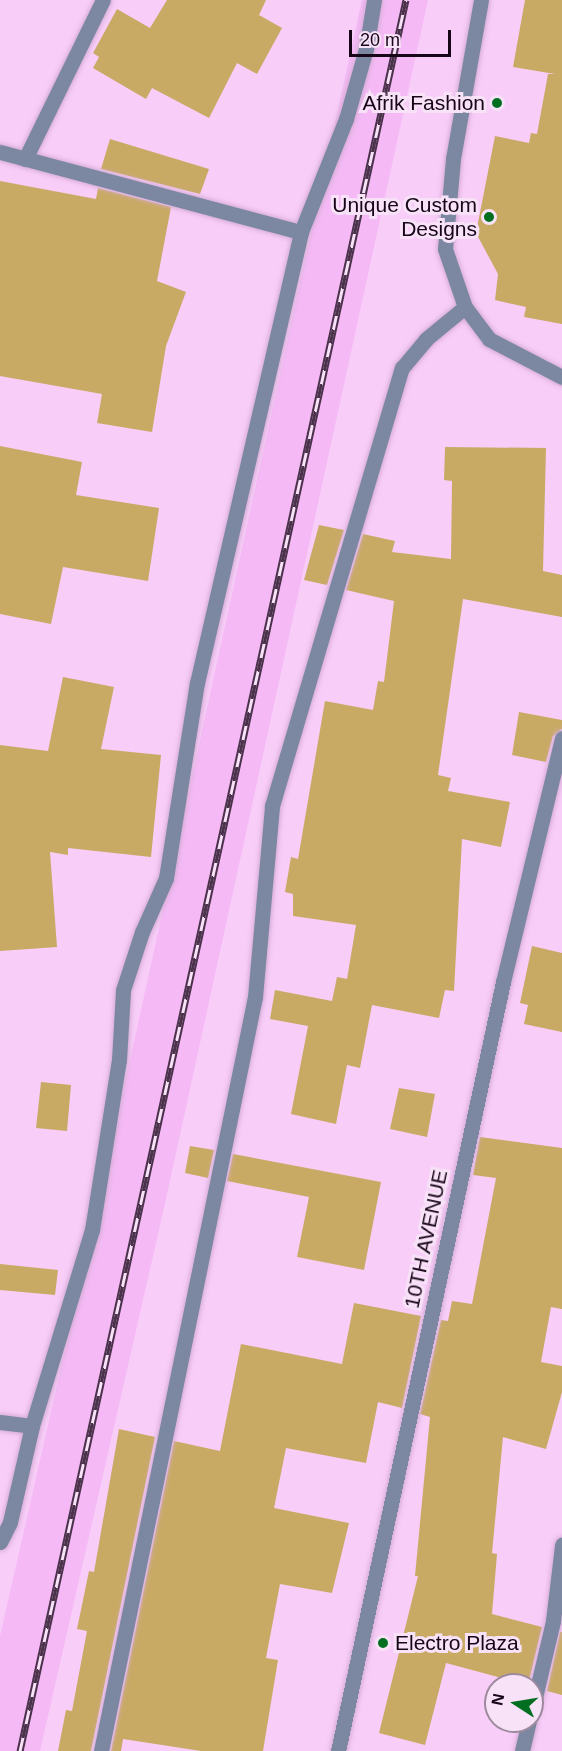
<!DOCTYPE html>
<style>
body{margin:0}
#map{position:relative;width:562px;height:1751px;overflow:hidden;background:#f8cdf8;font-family:Arial,sans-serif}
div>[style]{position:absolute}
.built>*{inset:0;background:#f5baf6}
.building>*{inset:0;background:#c9aa65}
.roads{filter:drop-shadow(0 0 2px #d4add4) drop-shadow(0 0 2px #d4add4)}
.minor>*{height:15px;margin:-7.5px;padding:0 7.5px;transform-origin:7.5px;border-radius:7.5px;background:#7c88a2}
.rail>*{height:7px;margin-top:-3.5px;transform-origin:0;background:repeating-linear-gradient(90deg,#f8e2f8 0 14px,#4a324a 0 28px);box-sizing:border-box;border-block:2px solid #4a324a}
.dots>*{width:16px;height:16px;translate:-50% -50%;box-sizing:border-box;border:3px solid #f8e2f8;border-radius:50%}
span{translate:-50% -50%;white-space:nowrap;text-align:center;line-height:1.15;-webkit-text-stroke:6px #f8e2f8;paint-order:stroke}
.poi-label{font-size:21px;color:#170518}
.right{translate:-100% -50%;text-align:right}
.left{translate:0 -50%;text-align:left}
.street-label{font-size:21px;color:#170518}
.north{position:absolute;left:484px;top:1673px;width:60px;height:60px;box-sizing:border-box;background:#f8e2f8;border:2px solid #9e8a9e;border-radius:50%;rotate:282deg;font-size:16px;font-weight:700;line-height:24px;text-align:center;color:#170518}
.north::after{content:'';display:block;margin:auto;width:21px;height:27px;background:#026f20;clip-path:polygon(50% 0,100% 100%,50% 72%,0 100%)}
.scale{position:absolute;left:349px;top:30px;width:102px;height:27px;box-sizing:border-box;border:3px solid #170518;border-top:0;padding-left:8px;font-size:18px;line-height:21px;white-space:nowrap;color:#170518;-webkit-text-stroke:4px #f8e2f8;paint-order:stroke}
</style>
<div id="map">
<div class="built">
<i style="clip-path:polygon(362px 0,428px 0,164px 1208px,40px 1751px,0 1751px,0 1636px,106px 1170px)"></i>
</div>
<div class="building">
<i style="clip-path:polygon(167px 0,266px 0,259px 15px,282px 28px,257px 74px,237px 63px,209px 118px,152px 88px,146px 99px,93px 68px,99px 57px,93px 53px,117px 9px,150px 28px)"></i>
<i style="clip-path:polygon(525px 0,562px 0,562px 324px,524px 317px,526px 307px,495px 300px,498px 274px,476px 233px,495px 136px,529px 143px,531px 133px,537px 134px,548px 74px,555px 74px,513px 67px)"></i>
<i style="clip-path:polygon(110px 139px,209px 169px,200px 194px,101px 169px)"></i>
<i style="clip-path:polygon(0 181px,96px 199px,98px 188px,171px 207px,157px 281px,186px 292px,166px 346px,152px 432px,97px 423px,102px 394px,0 376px)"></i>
<i style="clip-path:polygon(0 446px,82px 462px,76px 495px,159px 508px,148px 581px,63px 567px,51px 624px,0 614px)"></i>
<i style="clip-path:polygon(445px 447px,546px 448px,543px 571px,562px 575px,562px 617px,463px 599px,438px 775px,451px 778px,448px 791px,510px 802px,501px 847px,462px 839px,454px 991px,445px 990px,439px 1018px,372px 1005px,360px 1068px,347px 1065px,336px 1124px,291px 1114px,308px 1026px,270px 1019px,275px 990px,332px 1001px,337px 977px,347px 979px,356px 925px,293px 916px,293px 894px,285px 892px,291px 857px,298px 859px,325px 701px,373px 710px,378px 681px,384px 682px,394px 601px,346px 590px,363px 534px,395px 541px,392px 552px,451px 559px,452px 481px,444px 480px)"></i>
<i style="clip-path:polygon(319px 525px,344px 530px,327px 585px,304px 580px)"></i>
<i style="clip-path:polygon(63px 677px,114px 687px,101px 749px,161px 755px,151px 857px,68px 848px,68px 855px,50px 852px,57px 947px,0 951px,0 745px,48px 751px)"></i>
<i style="clip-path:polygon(519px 712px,562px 720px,562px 729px,553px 736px,546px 762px,512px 755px)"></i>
<i style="clip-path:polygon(532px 946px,562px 953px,562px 1032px,524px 1024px,528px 1005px,520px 1003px)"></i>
<i style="clip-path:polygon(41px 1082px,71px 1085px,67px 1131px,36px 1128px)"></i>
<i style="clip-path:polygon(399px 1088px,435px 1094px,427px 1137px,390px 1129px)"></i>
<i style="clip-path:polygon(480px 1137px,562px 1148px,562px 1309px,551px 1307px,541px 1362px,562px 1366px,562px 1392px,546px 1449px,503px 1437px,492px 1553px,497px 1554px,492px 1614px,542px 1627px,528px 1685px,446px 1663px,425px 1745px,379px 1733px,418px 1576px,415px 1576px,430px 1417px,420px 1414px,441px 1320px,448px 1321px,452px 1301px,472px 1304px,496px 1178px,473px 1175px)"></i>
<i style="clip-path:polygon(190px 1146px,214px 1150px,208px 1178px,185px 1173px)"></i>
<i style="clip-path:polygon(233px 1154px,381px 1182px,364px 1270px,297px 1257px,309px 1197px,227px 1181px)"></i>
<i style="clip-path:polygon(0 1264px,58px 1270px,55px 1295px,0 1290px)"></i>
<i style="clip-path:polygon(354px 1303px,421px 1316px,402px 1408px,378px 1402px,366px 1463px,286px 1448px,274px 1508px,349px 1523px,332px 1593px,280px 1584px,266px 1658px,278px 1660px,263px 1751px,201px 1751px,123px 1739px,121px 1751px,111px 1751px,174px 1441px,220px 1451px,241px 1344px,342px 1364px)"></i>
<i style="clip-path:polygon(119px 1429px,155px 1437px,91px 1751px,58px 1751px,66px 1710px,72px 1711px,77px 1684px,87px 1631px,77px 1629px,89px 1571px,94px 1572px)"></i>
<i style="clip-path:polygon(560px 1632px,562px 1632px,562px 1695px,547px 1691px)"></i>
</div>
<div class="roads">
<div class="minor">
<i style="left:481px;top:0;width:161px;rotate:100deg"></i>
<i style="left:453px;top:159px;width:90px;rotate:95.1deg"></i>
<i style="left:445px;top:249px;width:61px;rotate:71deg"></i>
<i style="left:465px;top:307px;width:40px;rotate:53deg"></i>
<i style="left:489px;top:339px;width:82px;rotate:27.5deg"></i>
<i style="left:0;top:152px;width:311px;rotate:14.9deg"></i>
<i style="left:25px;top:159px;width:177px;rotate:-63.9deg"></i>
<i style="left:0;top:1422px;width:32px;rotate:7deg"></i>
<i style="left:0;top:1542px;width:22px;rotate:-63deg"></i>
<i style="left:10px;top:1522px;width:98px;rotate:-77.1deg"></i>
<i style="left:32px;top:1426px;width:205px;rotate:-73deg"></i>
<i style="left:92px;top:1230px;width:172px;rotate:-81deg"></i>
<i style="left:119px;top:1060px;width:70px;rotate:-86.7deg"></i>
<i style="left:123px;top:990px;width:61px;rotate:-71.9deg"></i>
<i style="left:142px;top:932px;width:59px;rotate:-66deg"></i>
<i style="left:166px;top:878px;width:197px;rotate:-81deg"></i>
<i style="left:197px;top:683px;width:463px;rotate:-77deg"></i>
<i style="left:301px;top:232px;width:122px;rotate:-68.3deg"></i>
<i style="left:346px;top:119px;width:73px;rotate:-74.1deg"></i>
<i style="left:366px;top:49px;width:50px;rotate:-80.7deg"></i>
<i style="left:532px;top:1710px;width:91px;rotate:-76.7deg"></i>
<i style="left:553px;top:1621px;width:77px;rotate:-83.2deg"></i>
<i style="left:101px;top:1751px;width:770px;rotate:-78.46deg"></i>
<i style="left:255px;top:997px;width:192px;rotate:-84.9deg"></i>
<i style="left:272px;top:806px;width:457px;rotate:-73.5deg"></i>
<i style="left:402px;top:368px;width:38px;rotate:-50deg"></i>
<i style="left:426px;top:339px;width:50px;rotate:-39.4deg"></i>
<i style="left:338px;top:1751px;width:787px;rotate:-77.89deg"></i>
<i style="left:503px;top:982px;width:251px;rotate:-76.4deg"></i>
<i style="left:522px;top:1751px;width:31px;rotate:-77deg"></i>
</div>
</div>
<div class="rail">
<i style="left:20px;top:1751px;width:1793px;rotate:-77.57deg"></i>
</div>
<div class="dots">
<i style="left:497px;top:103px;background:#026f20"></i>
<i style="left:489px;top:217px;background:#026f20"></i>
<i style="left:383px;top:1643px;background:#026f20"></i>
</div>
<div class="poi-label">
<span class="right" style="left:485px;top:103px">Afrik Fashion</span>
<span class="right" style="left:477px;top:217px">Unique Custom<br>Designs</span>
<span class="left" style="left:395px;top:1643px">Electro Plaza</span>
</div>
<div class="street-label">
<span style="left:426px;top:1239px;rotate:-78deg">10TH AVENUE</span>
</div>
<div class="north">N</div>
<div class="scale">20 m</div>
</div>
